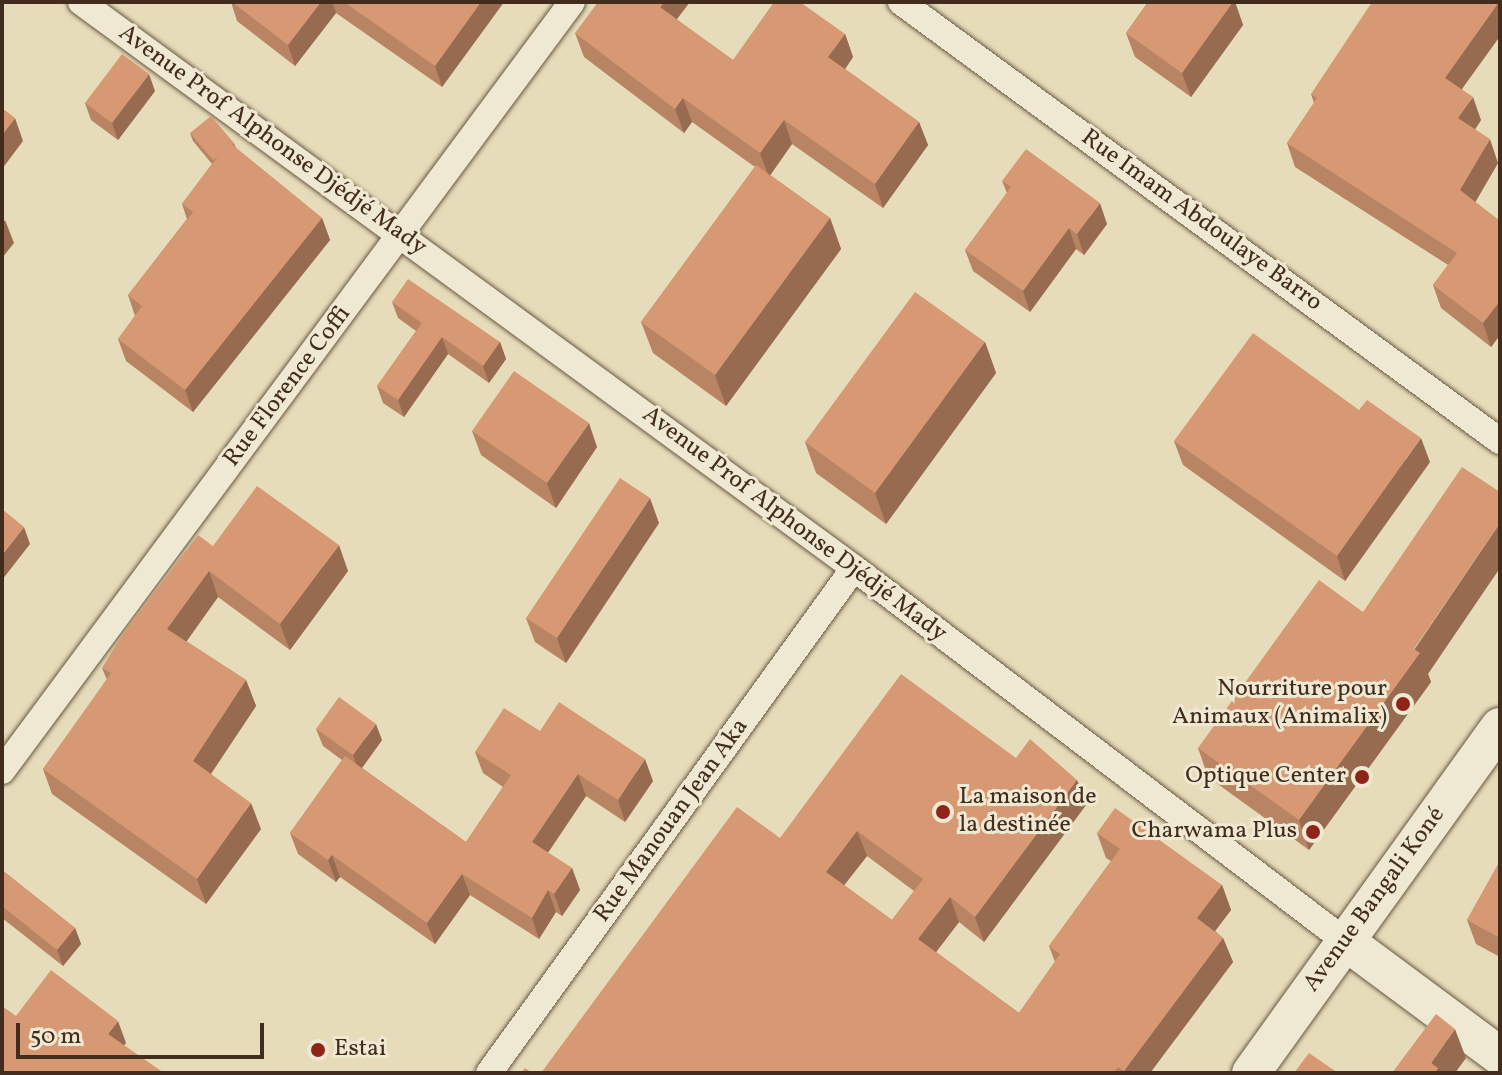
<!DOCTYPE html>
<meta charset="utf-8">
<style>
body{margin:0}
#map{position:relative;width:1502px;height:1075px;overflow:hidden;background:#e6dcba;font-family:Vollkorn,serif}
div>[style]{position:absolute}
.roads{filter:drop-shadow(0 0 2px #6a5844) drop-shadow(0 0 2px #6a5844)}
.street>*{height:26px;margin:-13px;padding:0 13px;transform-origin:13px;border-radius:13px;background:#efe8d2}
.secondary>*{height:38px;margin:-19px;padding:0 19px;transform-origin:19px;border-radius:19px;background:#efe8d2}
.wall>*{inset:0;background:#b88463}
.shaded-wall>*{inset:0;background:#966b50}
.building>*{inset:0;background:#d69973}
.dots>*{width:22px;height:22px;translate:-50% -50%;box-sizing:border-box;border:4px solid #efe8d2;border-radius:50%}
span{translate:-50% -50%;white-space:nowrap;text-align:center;line-height:1.15;-webkit-text-stroke:6px #efe8d2;paint-order:stroke}
.street-label{font-size:24px;color:#412c1d}
.poi-label{font-size:24px;color:#412c1d}
.right{translate:-100% -50%;text-align:right}
.left{translate:0 -50%;text-align:left}
.frame{position:absolute;inset:0;border:4px solid #412c1d;pointer-events:none}
.scale{position:absolute;left:16px;top:1023px;width:248px;height:36px;box-sizing:border-box;border:4px solid #412c1d;border-top:0;padding-left:10px;font-size:24px;line-height:28px;white-space:nowrap;color:#412c1d;-webkit-text-stroke:6px #efe8d2;paint-order:stroke}
</style>
<div id="map">
<div class="roads">
<div class="street">
<i style="left:81px;top:2px;width:958px;rotate:36.21deg"></i>
<i style="left:854px;top:568px;width:617px;rotate:37.22deg"></i>
<i style="left:901px;top:2px;width:743px;rotate:36.24deg"></i>
<i style="left:2px;top:771px;width:957px;rotate:-53.45deg"></i>
<i style="left:489px;top:1073px;width:623px;rotate:-54.14deg"></i>
</div>
<div class="secondary">
<i style="left:1345px;top:941px;width:193px;rotate:36.6deg"></i>
<i style="left:1251px;top:1073px;width:426px;rotate:-54.3deg"></i>
</div>
</div>
<div class="wall">
<i style="clip-path:polygon(231px 2px,504px 2px,442px 87px,336px 13px,295px 66px,237px 21px)"></i>
<i style="clip-path:polygon(1148px 2px,1235px 2px,1243px 25px,1191px 97px,1135px 57px,1126px 33px)"></i>
<i style="clip-path:polygon(1500px 2px,1500px 36px,1462px 89px,1481px 120px,1475px 129px,1498px 163px,1475px 202px,1500px 221px,1500px 335px,1491px 347px,1441px 308px,1433px 285px,1448px 265px,1295px 167px,1287px 143px,1314px 103px,1311px 94px)"></i>
<i style="clip-path:polygon(677px 20px,733px 60px,845px 34px,853px 57px,845px 69px,919px 122px,928px 145px,883px 208px,792px 144px,770px 175px,830px 218px,841px 249px,726px 406px,653px 353px,641px 322px,755px 167px,692px 122px,684px 133px,584px 57px,575px 33px)"></i>
<i style="clip-path:polygon(155px 91px,118px 140px,91px 120px,85px 103px)"></i>
<i style="clip-path:polygon(190px 133px,234px 143px,236px 148px,322px 218px,330px 240px,193px 412px,126px 361px,118px 339px,135px 316px,128px 295px,187px 219px,182px 204px,212px 164px,193px 141px)"></i>
<i style="clip-path:polygon(1002px 181px,1107px 224px,1084px 255px,1076px 249px,1030px 312px,973px 271px,965px 250px,1007px 193px)"></i>
<i style="clip-path:polygon(392px 302px,500px 342px,506px 359px,489px 383px,448px 354px,404px 417px,383px 403px,377px 386px,416px 331px,398px 318px)"></i>
<i style="clip-path:polygon(985px 342px,996px 373px,886px 524px,816px 473px,805px 442px)"></i>
<i style="clip-path:polygon(472px 431px,597px 447px,556px 508px,481px 455px)"></i>
<i style="clip-path:polygon(1174px 441px,1430px 462px,1345px 581px,1183px 465px)"></i>
<i style="clip-path:polygon(659px 523px,566px 663px,535px 642px,526px 618px)"></i>
<i style="clip-path:polygon(213px 546px,348px 571px,290px 650px,218px 597px,186px 641px,246px 680px,256px 706px,211px 774px,261px 829px,206px 904px,52px 794px,43px 769px,107px 680px,102px 668px)"></i>
<i style="clip-path:polygon(1428px 674px,1431px 682px,1309px 850px,1208px 777px,1198px 748px)"></i>
<i style="clip-path:polygon(316px 729px,382px 740px,362px 768px,466px 842px,503px 787px,483px 773px,475px 752px,540px 731px,653px 781px,625px 822px,586px 796px,548px 853px,572px 868px,580px 890px,562px 916px,556px 912px,539px 939px,470px 895px,435px 944px,340px 877px,336px 882px,298px 854px,290px 833px,342px 760px,323px 746px)"></i>
<i style="clip-path:polygon(evenodd,1016px 758px,1077px 780px,1086px 805px,984px 942px,959px 922px,936px 952px,1019px 1013px,1055px 962px,1049px 946px,1111px 861px,1106px 858px,1097px 833px,1222px 885px,1231px 910px,1215px 931px,1223px 938px,1233px 962px,1150px 1073px,541px 1073px,780px 838px,1016px 758px,867px 856px,914px 891px,892px 920px,844px 885px,867px 856px)"></i>
<i style="clip-path:polygon(1500px 861px,1500px 957px,1476px 944px,1467px 920px)"></i>
<i style="clip-path:polygon(2px 870px,75px 928px,81px 944px,63px 966px,2px 918px)"></i>
</div>
<div class="shaded-wall">
<i style="clip-path:polygon(321px 2px,332px 2px,336px 13px,295px 66px,288px 45px)"></i>
<i style="clip-path:polygon(481px 2px,504px 2px,442px 87px,435px 66px)"></i>
<i style="clip-path:polygon(664px 2px,690px 2px,668px 31px,660px 7px)"></i>
<i style="clip-path:polygon(1233px 2px,1235px 2px,1243px 25px,1191px 97px,1182px 73px)"></i>
<i style="clip-path:polygon(1499px 2px,1500px 2px,1500px 36px,1453px 101px,1445px 78px)"></i>
<i style="clip-path:polygon(845px 34px,853px 57px,837px 81px,828px 57px)"></i>
<i style="clip-path:polygon(149px 74px,155px 91px,118px 140px,112px 123px)"></i>
<i style="clip-path:polygon(1473px 97px,1481px 120px,1467px 142px,1458px 118px)"></i>
<i style="clip-path:polygon(683px 98px,692px 122px,684px 133px,675px 109px)"></i>
<i style="clip-path:polygon(15px 118px,23px 141px,2px 169px,2px 135px)"></i>
<i style="clip-path:polygon(784px 120px,792px 144px,769px 177px,760px 153px)"></i>
<i style="clip-path:polygon(919px 122px,928px 145px,883px 208px,875px 184px)"></i>
<i style="clip-path:polygon(1490px 139px,1498px 163px,1469px 213px,1460px 190px)"></i>
<i style="clip-path:polygon(1100px 203px,1107px 224px,1084px 255px,1077px 234px)"></i>
<i style="clip-path:polygon(322px 218px,330px 240px,193px 412px,185px 390px)"></i>
<i style="clip-path:polygon(830px 218px,841px 249px,726px 406px,715px 375px)"></i>
<i style="clip-path:polygon(5px 220px,14px 243px,2px 258px,2px 224px)"></i>
<i style="clip-path:polygon(1069px 228px,1076px 249px,1030px 312px,1023px 291px)"></i>
<i style="clip-path:polygon(1500px 301px,1500px 335px,1491px 347px,1483px 323px)"></i>
<i style="clip-path:polygon(442px 337px,448px 354px,404px 417px,398px 400px)"></i>
<i style="clip-path:polygon(500px 342px,506px 359px,489px 383px,483px 366px)"></i>
<i style="clip-path:polygon(985px 342px,996px 373px,886px 524px,875px 493px)"></i>
<i style="clip-path:polygon(589px 423px,597px 447px,556px 508px,547px 483px)"></i>
<i style="clip-path:polygon(1421px 438px,1430px 462px,1345px 581px,1337px 556px)"></i>
<i style="clip-path:polygon(650px 498px,659px 523px,566px 663px,557px 638px)"></i>
<i style="clip-path:polygon(1500px 523px,1500px 568px,1428px 674px,1431px 682px,1309px 850px,1299px 820px)"></i>
<i style="clip-path:polygon(24px 527px,30px 544px,2px 580px,2px 555px)"></i>
<i style="clip-path:polygon(339px 545px,348px 571px,290px 650px,280px 624px)"></i>
<i style="clip-path:polygon(209px 571px,218px 597px,177px 655px,167px 629px)"></i>
<i style="clip-path:polygon(246px 680px,256px 706px,202px 787px,193px 761px)"></i>
<i style="clip-path:polygon(376px 724px,382px 740px,359px 772px,353px 755px)"></i>
<i style="clip-path:polygon(645px 759px,653px 781px,625px 822px,618px 800px)"></i>
<i style="clip-path:polygon(578px 774px,586px 796px,540px 864px,532px 842px)"></i>
<i style="clip-path:polygon(1077px 780px,1086px 805px,984px 942px,975px 917px)"></i>
<i style="clip-path:polygon(251px 803px,261px 829px,206px 904px,197px 879px)"></i>
<i style="clip-path:polygon(857px 831px,867px 856px,835px 897px,826px 872px)"></i>
<i style="clip-path:polygon(332px 855px,340px 877px,336px 882px,328px 860px)"></i>
<i style="clip-path:polygon(572px 868px,580px 890px,562px 916px,554px 894px)"></i>
<i style="clip-path:polygon(462px 874px,470px 895px,435px 944px,427px 923px)"></i>
<i style="clip-path:polygon(1222px 885px,1231px 910px,1206px 943px,1197px 918px)"></i>
<i style="clip-path:polygon(548px 890px,556px 912px,539px 939px,532px 918px)"></i>
<i style="clip-path:polygon(950px 897px,959px 922px,927px 964px,918px 939px)"></i>
<i style="clip-path:polygon(75px 928px,81px 944px,63px 966px,57px 950px)"></i>
<i style="clip-path:polygon(1223px 938px,1233px 962px,1150px 1073px,1124px 1073px,1124px 1071px)"></i>
<i style="clip-path:polygon(118px 1021px,126px 1043px,116px 1056px,108px 1034px)"></i>
<i style="clip-path:polygon(1455px 1029px,1466px 1058px,1455px 1073px,1435px 1073px,1431px 1063px)"></i>
</div>
<div class="building">
<i style="clip-path:polygon(232px 2px,321px 2px,288px 45px)"></i>
<i style="clip-path:polygon(344px 2px,481px 2px,435px 66px)"></i>
<i style="clip-path:polygon(598px 2px,664px 2px,660px 7px,733px 60px,774px 2px,800px 2px,845px 34px,828px 57px,919px 122px,875px 184px,784px 120px,760px 153px,683px 98px,675px 109px,575px 33px)"></i>
<i style="clip-path:polygon(1148px 2px,1233px 2px,1182px 73px,1126px 33px)"></i>
<i style="clip-path:polygon(1372px 2px,1499px 2px,1445px 78px,1473px 97px,1458px 118px,1490px 139px,1460px 190px,1500px 221px,1500px 301px,1483px 323px,1433px 285px,1457px 253px,1287px 143px,1317px 98px,1311px 94px)"></i>
<i style="clip-path:polygon(122px 54px,149px 74px,112px 123px,85px 103px)"></i>
<i style="clip-path:polygon(2px 108px,15px 118px,2px 135px)"></i>
<i style="clip-path:polygon(211px 116px,234px 143px,232px 145px,229px 142px,219px 156px,213px 160px,190px 133px)"></i>
<i style="clip-path:polygon(229px 142px,322px 218px,185px 390px,118px 339px,142px 306px,128px 295px,193px 212px,182px 204px)"></i>
<i style="clip-path:polygon(1026px 149px,1100px 203px,1077px 234px,1069px 228px,1023px 291px,965px 250px,1011px 187px,1002px 181px)"></i>
<i style="clip-path:polygon(756px 165px,830px 218px,715px 375px,641px 322px)"></i>
<i style="clip-path:polygon(408px 279px,500px 342px,483px 366px,442px 337px,398px 400px,377px 386px,422px 323px,392px 302px)"></i>
<i style="clip-path:polygon(915px 292px,985px 342px,875px 493px,805px 442px)"></i>
<i style="clip-path:polygon(1253px 333px,1359px 410px,1367px 400px,1421px 438px,1337px 556px,1174px 441px)"></i>
<i style="clip-path:polygon(514px 371px,589px 423px,547px 483px,472px 431px)"></i>
<i style="clip-path:polygon(1462px 467px,1500px 492px,1500px 523px,1414px 649px,1420px 653px,1299px 820px,1198px 748px,1319px 580px,1363px 612px)"></i>
<i style="clip-path:polygon(620px 478px,650px 498px,557px 638px,526px 618px)"></i>
<i style="clip-path:polygon(257px 486px,339px 545px,280px 624px,209px 571px,167px 629px,246px 680px,193px 761px,251px 803px,197px 879px,43px 769px,111px 673px,102px 668px,123px 633px,198px 535px,213px 546px)"></i>
<i style="clip-path:polygon(2px 509px,24px 527px,2px 555px)"></i>
<i style="clip-path:polygon(evenodd,901px 674px,1016px 758px,1030px 739px,1077px 780px,975px 917px,950px 897px,918px 939px,1019px 1013px,1060px 954px,1049px 946px,1120px 849px,1097px 833px,1115px 808px,1222px 885px,1197px 918px,1223px 938px,1124px 1071px,1118px 1067px,1113px 1073px,541px 1073px,737px 807px,780px 838px,901px 674px,857px 831px,923px 879px,892px 920px,826px 872px,857px 831px)"></i>
<i style="clip-path:polygon(339px 697px,376px 724px,353px 755px,316px 729px)"></i>
<i style="clip-path:polygon(559px 702px,645px 759px,618px 800px,578px 774px,532px 842px,572px 868px,554px 894px,548px 890px,532px 918px,462px 874px,427px 923px,332px 855px,328px 860px,290px 833px,345px 756px,466px 842px,511px 775px,475px 752px,504px 708px,540px 731px)"></i>
<i style="clip-path:polygon(1500px 861px,1500px 938px,1467px 920px)"></i>
<i style="clip-path:polygon(2px 870px,75px 928px,57px 950px,2px 906px)"></i>
<i style="clip-path:polygon(51px 970px,118px 1021px,108px 1034px,164px 1073px,2px 1073px,2px 1006px,16px 1016px)"></i>
<i style="clip-path:polygon(1436px 1014px,1455px 1029px,1431px 1063px,1438px 1068px,1435px 1073px,1392px 1073px)"></i>
<i style="clip-path:polygon(1309px 1053px,1338px 1073px,1294px 1073px)"></i>
<i style="clip-path:polygon(525px 1068px,532px 1073px,521px 1073px)"></i>
</div>
<div class="dots">
<i style="left:1403px;top:704px;background:#8f2418"></i>
<i style="left:1362px;top:777px;background:#8f2418"></i>
<i style="left:943px;top:812px;background:#8f2418"></i>
<i style="left:1313px;top:832px;background:#8f2418"></i>
<i style="left:318px;top:1050px;background:#8f2418"></i>
</div>
<div class="street-label">
<span style="left:272px;top:141px;rotate:36deg">Avenue Prof Alphonse Djédjé Mady</span>
<span style="left:1201px;top:221px;rotate:36deg">Rue Imam Abdoulaye Barro</span>
<span style="left:288px;top:387px;rotate:-53deg">Rue Florence Coffi</span>
<span style="left:794px;top:525px;rotate:37deg">Avenue Prof Alphonse Djédjé Mady</span>
<span style="left:672px;top:821px;rotate:-54deg">Rue Manouan Jean Aka</span>
<span style="left:1375px;top:900px;rotate:-54deg">Avenue Bangali Koné</span>
</div>
<div class="poi-label">
<span class="right" style="left:1387px;top:704px">Nourriture pour<br>Animaux (Animalix)</span>
<span class="right" style="left:1346px;top:777px">Optique Center</span>
<span class="left" style="left:959px;top:812px">La maison de<br>la destinée</span>
<span class="right" style="left:1297px;top:832px">Charwama Plus</span>
<span class="left" style="left:334px;top:1050px">Estai</span>
</div>
<div class="frame"></div>
<div class="scale">50 m</div>
</div>
